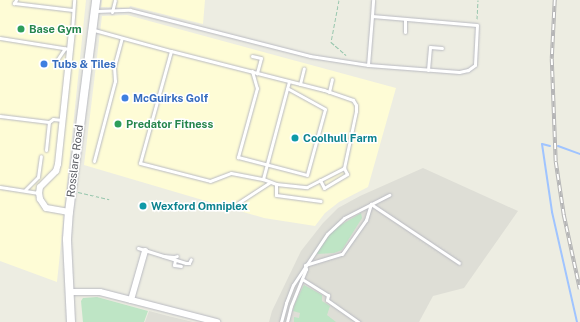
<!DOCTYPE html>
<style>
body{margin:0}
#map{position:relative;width:580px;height:322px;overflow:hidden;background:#edede2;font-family:"Public Sans",sans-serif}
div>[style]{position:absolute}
.commercial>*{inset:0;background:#fefcd6}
.industrial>*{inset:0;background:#deded6}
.green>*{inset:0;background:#bee5c5}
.stream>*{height:2px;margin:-1px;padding:0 1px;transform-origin:1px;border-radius:1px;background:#a0c4ff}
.path>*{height:1px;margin-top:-0.5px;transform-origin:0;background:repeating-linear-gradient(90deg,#97c6ad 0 4px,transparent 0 6px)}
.roads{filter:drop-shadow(0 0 1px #b9bac1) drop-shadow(0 0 1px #b9bac1)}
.service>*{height:3px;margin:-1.5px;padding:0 1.5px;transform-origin:1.5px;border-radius:1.5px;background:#fff}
.minor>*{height:6px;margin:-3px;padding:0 3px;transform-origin:3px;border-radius:3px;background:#fff}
.secondary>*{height:8px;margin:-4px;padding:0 4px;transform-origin:4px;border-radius:4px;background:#fff}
.rail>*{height:3.5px;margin-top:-1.75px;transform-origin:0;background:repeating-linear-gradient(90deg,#fff 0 6px,#b5b5b6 0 12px);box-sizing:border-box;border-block:1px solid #b5b5b6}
.dots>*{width:11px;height:11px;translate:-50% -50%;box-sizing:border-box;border:2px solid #fff;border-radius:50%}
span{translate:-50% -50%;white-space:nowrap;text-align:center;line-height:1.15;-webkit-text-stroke:3px #fff;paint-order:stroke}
.leisure-label{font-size:11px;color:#27864d;font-weight:700}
.left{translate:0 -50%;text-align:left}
.shop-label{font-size:11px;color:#366cbe;font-weight:700}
.culture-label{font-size:11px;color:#0d838f;font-weight:700}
.street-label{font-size:11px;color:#5a5c63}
</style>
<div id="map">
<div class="commercial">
<i style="clip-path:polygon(0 0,86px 0,57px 282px,0 261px)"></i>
<i style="clip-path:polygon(102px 0,205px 0,203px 24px,130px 6px,129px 8px,101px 7px)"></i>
<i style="clip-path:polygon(127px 15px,396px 88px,368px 187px,339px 202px,325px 213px,315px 226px,264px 218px,84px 165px,102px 16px)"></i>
</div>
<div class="industrial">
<i style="clip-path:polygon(423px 168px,518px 211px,464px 288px,433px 296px,419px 322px,269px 322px,272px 311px,301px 251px,323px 223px,338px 208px,360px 196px)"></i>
<i style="clip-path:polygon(149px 311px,168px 316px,193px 322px,145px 322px)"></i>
</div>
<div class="green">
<i style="clip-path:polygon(361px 213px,362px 218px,342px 250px,334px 253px,317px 254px,318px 250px,334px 229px)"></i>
<i style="clip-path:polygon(304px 285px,322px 295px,322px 301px,330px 306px,327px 315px,336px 322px,294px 322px,294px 317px,299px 318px,300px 313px,293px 311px,295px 303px)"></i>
<i style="clip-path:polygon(97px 297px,148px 311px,144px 322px,83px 322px,81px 301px,83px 298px)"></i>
</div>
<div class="stream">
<i style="left:550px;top:146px;width:8px;rotate:-166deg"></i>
<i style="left:542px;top:144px;width:69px;rotate:81.6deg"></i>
<i style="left:552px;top:212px;width:113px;rotate:77.2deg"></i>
<i style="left:558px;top:146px;width:23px;rotate:20deg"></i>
</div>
<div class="path">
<i style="left:339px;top:0;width:43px;rotate:100.8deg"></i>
<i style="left:331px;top:42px;width:20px;rotate:41deg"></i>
<i style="left:477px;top:19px;width:19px;rotate:-87deg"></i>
<i style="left:78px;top:192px;width:32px;rotate:13deg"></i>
</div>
<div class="roads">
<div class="service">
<i style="left:16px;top:0;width:4px;rotate:124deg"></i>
<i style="left:14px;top:3px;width:59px;rotate:6.8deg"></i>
<i style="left:96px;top:11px;width:34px;rotate:-2deg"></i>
<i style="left:130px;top:10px;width:186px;rotate:14.3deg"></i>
<i style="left:310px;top:56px;width:59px;rotate:8.8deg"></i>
<i style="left:368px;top:65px;width:49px;rotate:-85.3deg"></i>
<i style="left:372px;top:16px;width:105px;rotate:4.9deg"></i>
<i style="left:477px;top:25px;width:40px;rotate:92.9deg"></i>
<i style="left:475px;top:65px;width:9px;rotate:144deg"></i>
<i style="left:468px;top:70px;width:9px;rotate:167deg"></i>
<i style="left:459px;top:72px;width:91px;rotate:-175.6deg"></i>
<i style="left:112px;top:12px;width:12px;rotate:-76deg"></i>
<i style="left:372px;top:16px;width:16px;rotate:-86deg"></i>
<i style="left:94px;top:30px;width:80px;rotate:15.3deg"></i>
<i style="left:171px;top:51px;width:116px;rotate:105.5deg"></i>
<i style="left:140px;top:163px;width:72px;rotate:14.4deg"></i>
<i style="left:210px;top:181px;width:22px;rotate:-21deg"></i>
<i style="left:231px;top:173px;width:33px;rotate:11deg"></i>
<i style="left:263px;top:179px;width:14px;rotate:21deg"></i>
<i style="left:276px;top:184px;width:31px;rotate:6deg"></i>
<i style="left:307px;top:187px;width:42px;rotate:-27.2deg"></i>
<i style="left:344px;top:168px;width:58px;rotate:-78.1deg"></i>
<i style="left:356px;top:111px;width:6px;rotate:-90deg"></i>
<i style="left:356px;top:105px;width:6px;rotate:-121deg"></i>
<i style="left:353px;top:100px;width:31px;rotate:-161deg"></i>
<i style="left:324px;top:90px;width:158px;rotate:-165.7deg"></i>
<i style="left:72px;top:31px;width:31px;rotate:-86deg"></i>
<i style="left:405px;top:32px;width:13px;rotate:-90deg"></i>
<i style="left:0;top:38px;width:70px;rotate:9.1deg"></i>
<i style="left:252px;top:56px;width:9px;rotate:13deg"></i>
<i style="left:261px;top:58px;width:16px;rotate:105deg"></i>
<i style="left:57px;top:60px;width:14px;rotate:-56deg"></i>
<i style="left:428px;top:70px;width:23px;rotate:-85deg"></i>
<i style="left:430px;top:47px;width:12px;rotate:5deg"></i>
<i style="left:252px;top:71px;width:18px;rotate:74deg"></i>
<i style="left:257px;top:88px;width:72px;rotate:105.4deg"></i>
<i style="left:238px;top:157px;width:71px;rotate:14.6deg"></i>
<i style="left:307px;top:175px;width:68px;rotate:-74.7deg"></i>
<i style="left:325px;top:109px;width:43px;rotate:-151.1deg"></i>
<i style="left:300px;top:84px;width:16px;rotate:-76deg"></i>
<i style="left:329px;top:92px;width:13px;rotate:-77deg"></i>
<i style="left:0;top:116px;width:49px;rotate:7deg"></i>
<i style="left:46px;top:150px;width:28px;rotate:-84deg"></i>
<i style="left:49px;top:122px;width:5px;rotate:-37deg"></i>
<i style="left:53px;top:119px;width:9px;rotate:6deg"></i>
<i style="left:94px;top:161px;width:83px;rotate:-75.3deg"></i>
<i style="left:115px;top:81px;width:14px;rotate:-94deg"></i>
<i style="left:114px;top:67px;width:30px;rotate:-75deg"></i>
<i style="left:263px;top:179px;width:101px;rotate:-75.1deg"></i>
<i style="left:320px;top:180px;width:9px;rotate:63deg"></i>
<i style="left:324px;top:188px;width:27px;rotate:-31deg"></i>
<i style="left:347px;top:174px;width:7px;rotate:-117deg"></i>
<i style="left:276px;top:184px;width:11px;rotate:90deg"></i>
<i style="left:276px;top:195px;width:45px;rotate:7.6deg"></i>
<i style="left:0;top:187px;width:39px;rotate:9deg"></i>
<i style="left:25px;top:190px;width:18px;rotate:-45deg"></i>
<i style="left:38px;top:177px;width:21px;rotate:-82deg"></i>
<i style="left:238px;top:203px;width:38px;rotate:-33deg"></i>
<i style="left:371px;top:204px;width:106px;rotate:33.8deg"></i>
<i style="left:138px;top:248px;width:50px;rotate:17.4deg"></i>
<i style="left:186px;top:263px;width:3px"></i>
<i style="left:189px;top:263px;width:4px;rotate:-63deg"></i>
<i style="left:163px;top:256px;width:11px;rotate:5deg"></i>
<i style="left:174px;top:257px;width:3px;rotate:-18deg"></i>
<i style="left:175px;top:260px;width:5px;rotate:101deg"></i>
<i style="left:174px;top:265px;width:7px;rotate:8deg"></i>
<i style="left:302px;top:279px;width:31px;rotate:32deg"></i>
<i style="left:328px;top:295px;width:5px;rotate:101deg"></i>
<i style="left:327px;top:300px;width:39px;rotate:35deg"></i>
<i style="left:281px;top:322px;width:20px;rotate:-75deg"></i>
<i style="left:286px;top:303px;width:19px;rotate:-69deg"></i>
<i style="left:293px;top:285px;width:61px;rotate:-56.3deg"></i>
<i style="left:327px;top:234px;width:23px;rotate:-43deg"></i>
<i style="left:344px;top:218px;width:51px;rotate:-27.1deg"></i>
<i style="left:287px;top:322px;width:16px;rotate:-76deg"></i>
<i style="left:291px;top:306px;width:40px;rotate:-68deg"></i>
<i style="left:306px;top:269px;width:4px;rotate:-104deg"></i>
<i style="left:305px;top:265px;width:39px;rotate:-17deg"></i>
<i style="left:342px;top:254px;width:42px;rotate:-54.8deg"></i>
<i style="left:366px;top:220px;width:17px;rotate:-73deg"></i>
</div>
<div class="minor">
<i style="left:69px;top:212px;width:23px;rotate:-170deg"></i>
<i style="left:46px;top:208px;width:11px;rotate:-124deg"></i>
<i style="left:40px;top:199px;width:6px;rotate:-99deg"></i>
<i style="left:39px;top:193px;width:6px;rotate:-81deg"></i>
<i style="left:40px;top:187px;width:23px;rotate:-45deg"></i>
<i style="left:56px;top:171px;width:7px;rotate:-74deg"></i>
<i style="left:58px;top:164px;width:134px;rotate:-84deg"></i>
<i style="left:70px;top:292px;width:30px"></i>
<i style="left:100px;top:292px;width:121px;rotate:14.4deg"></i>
<i style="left:131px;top:300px;width:51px;rotate:-74.1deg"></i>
</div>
<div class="secondary">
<i style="left:71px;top:322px;width:83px;rotate:-92.8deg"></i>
<i style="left:67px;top:239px;width:27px;rotate:-86deg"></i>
<i style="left:69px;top:212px;width:214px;rotate:-82.7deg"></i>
</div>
</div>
<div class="rail">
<i style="left:555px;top:0;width:59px;rotate:92.9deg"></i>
<i style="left:552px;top:59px;width:103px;rotate:87.8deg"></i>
<i style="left:556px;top:162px;width:54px;rotate:81.4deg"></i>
<i style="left:564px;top:215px;width:76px;rotate:77.8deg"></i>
</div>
<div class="dots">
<i style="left:21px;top:29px;background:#2e9e5b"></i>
<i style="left:44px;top:64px;background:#3f7fe0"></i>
<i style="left:125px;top:98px;background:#3f7fe0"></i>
<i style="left:118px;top:124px;background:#2e9e5b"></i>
<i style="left:295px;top:138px;background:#0f9aa8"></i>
<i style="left:143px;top:206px;background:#0f9aa8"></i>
</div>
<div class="leisure-label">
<span class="left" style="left:29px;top:29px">Base Gym</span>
<span class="left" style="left:126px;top:124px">Predator Fitness</span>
</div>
<div class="shop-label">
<span class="left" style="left:52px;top:64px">Tubs &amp; Tiles</span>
<span class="left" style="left:133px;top:98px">McGuirks Golf</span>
</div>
<div class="culture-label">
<span class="left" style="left:303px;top:138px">Coolhull Farm</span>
<span class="left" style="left:151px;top:206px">Wexford Omniplex</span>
</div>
<div class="street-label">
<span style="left:75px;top:161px;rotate:-83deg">Rosslare Road</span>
</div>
</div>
